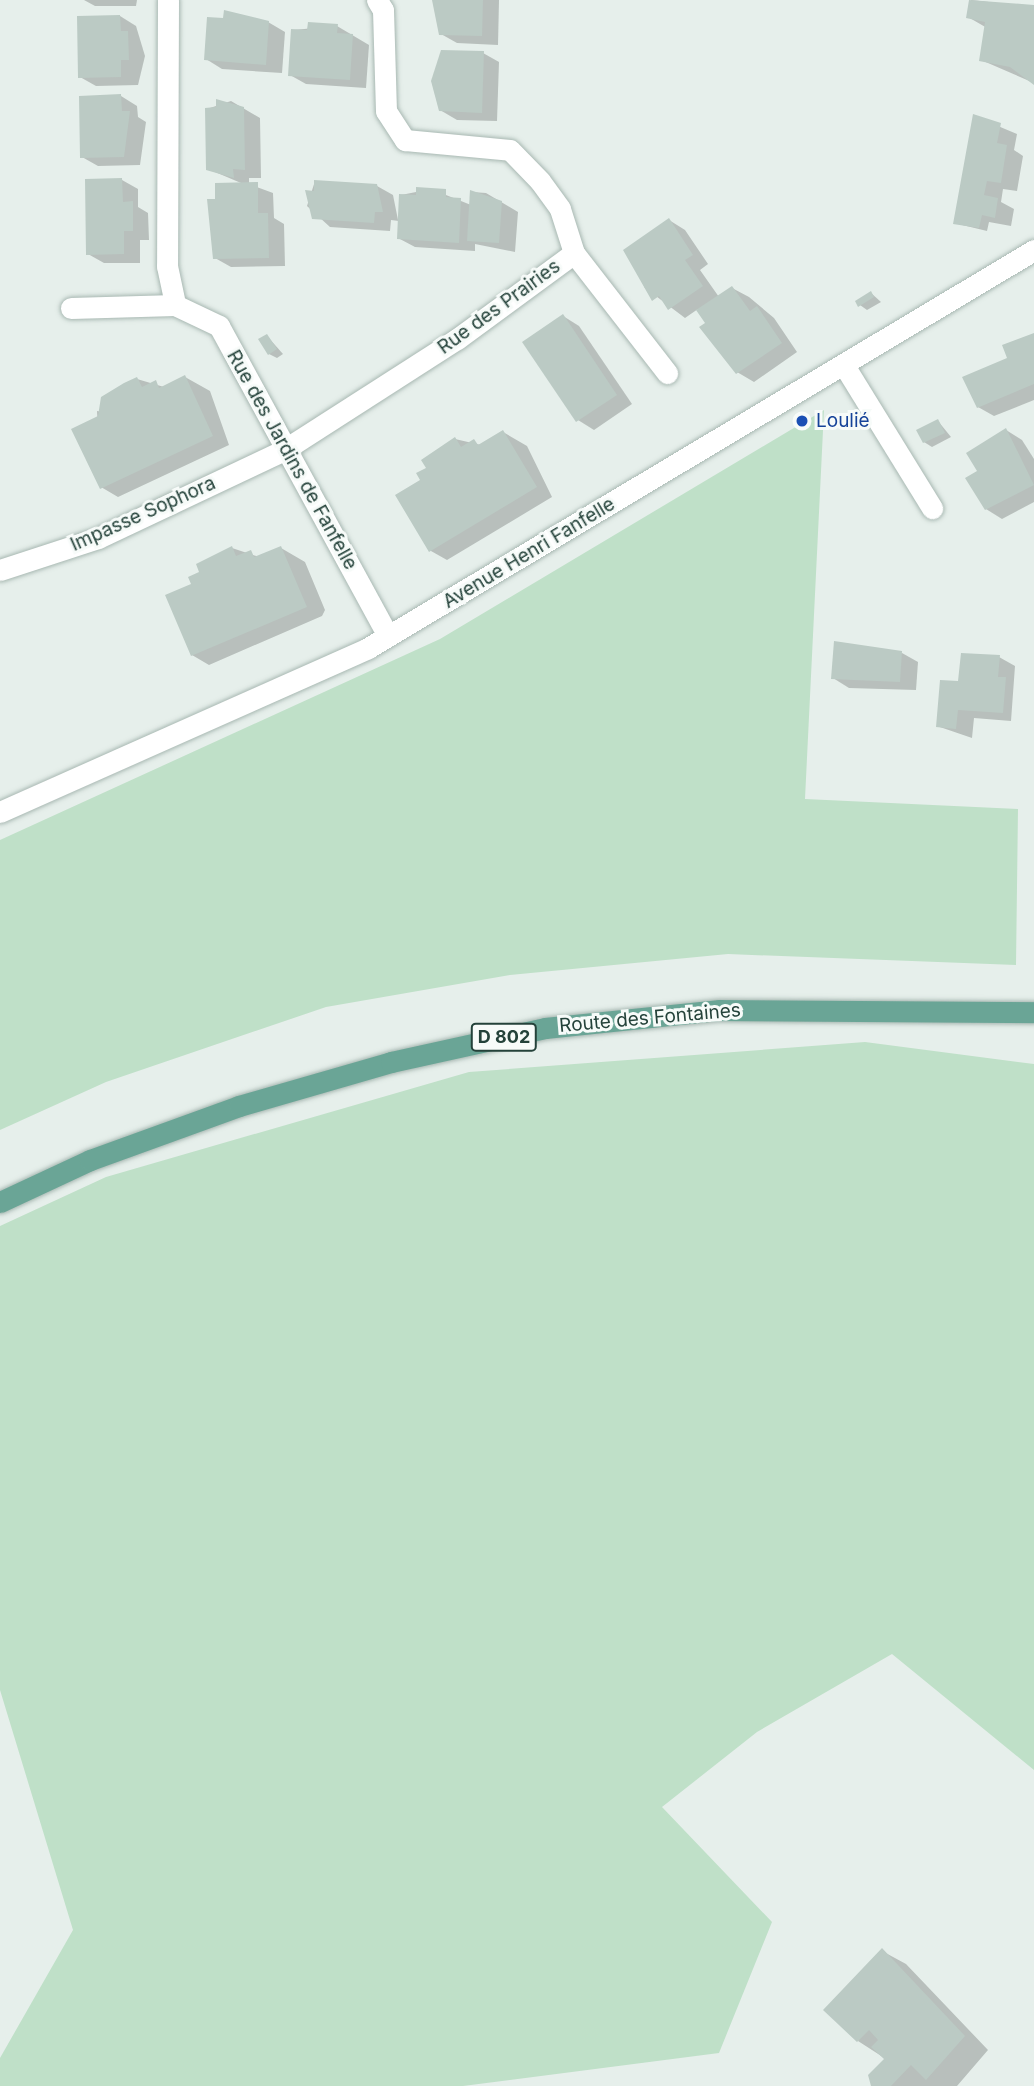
<!DOCTYPE html>
<meta charset="utf-8">
<style>
body{margin:0}
#map{position:relative;width:1034px;height:2086px;overflow:hidden;background:#e6efeb;font-family:Inter,sans-serif}
div>[style]{position:absolute}
.green>*{inset:0;background:#bfe0c8}
.shadow>*{inset:0;background:#0003}
.building>*{inset:0;background:#bbcac4}
.roads{filter:drop-shadow(0 0 2px #a8b8b2) drop-shadow(0 0 2px #a8b8b2)}
.minor>*{height:21px;margin:-10.5px;padding:0 10.5px;transform-origin:10.5px;border-radius:10.5px;background:#fff}
.tertiary>*{height:21px;margin:-10.5px;padding:0 10.5px;transform-origin:10.5px;border-radius:10.5px;background:#fff}
.primary>*{height:21px;margin:-10.5px;padding:0 10.5px;transform-origin:10.5px;border-radius:10.5px;background:#6aa596}
.dots>*{width:19px;height:19px;translate:-50% -50%;box-sizing:border-box;border:4px solid #f7fbf9;border-radius:50%}
span{translate:-50% -50%;white-space:nowrap;text-align:center;line-height:1.15;-webkit-text-stroke:6px #f7fbf9;paint-order:stroke}
.shield-label span{padding:2px 5px;background:#f7fbf9;border:2px solid;border-radius:5px;-webkit-text-stroke-width:0}
.shield-label{font-size:18px;color:#24423a;font-weight:700}
.street-label{font-size:19px;color:#24423a}
.transit-label{font-size:19px;color:#164399}
.left{translate:0 -50%;text-align:left}
</style>
<div id="map">
<div class="green">
<i style="clip-path:polygon(824px 410px,805px 799px,1018px 809px,1016px 965px,728px 954px,510px 975px,326px 1007px,106px 1082px,0 1130px,0 840px,440px 639px)"></i>
<i style="clip-path:polygon(865px 1042px,1034px 1064px,1034px 1770px,892px 1654px,757px 1732px,662px 1807px,772px 1922px,719px 2053px,463px 2086px,0 2086px,0 2058px,73px 1930px,0 1690px,0 1226px,106px 1177px,469px 1072px)"></i>
</div>
<div class="shadow">
<i style="clip-path:polygon(84px 0,137px 0,136px 6px,95px 6px)"></i>
<i style="clip-path:polygon(434px 0,499px 0,498px 45px,457px 43px,441px 34px)"></i>
<i style="clip-path:polygon(971px 0,1034px 7px,1034px 83px,981px 60px,987px 28px,968px 17px)"></i>
<i style="clip-path:polygon(120px 16px,136px 26px,145px 56px,138px 85px,96px 86px,80px 77px)"></i>
<i style="clip-path:polygon(268px 22px,285px 32px,282px 73px,222px 69px,206px 59px)"></i>
<i style="clip-path:polygon(337px 26px,369px 45px,366px 88px,306px 84px,290px 75px,293px 30px)"></i>
<i style="clip-path:polygon(483px 53px,499px 62px,497px 121px,457px 120px,440px 110px)"></i>
<i style="clip-path:polygon(121px 96px,137px 106px,138px 117px,146px 122px,140px 165px,98px 166px,82px 157px)"></i>
<i style="clip-path:polygon(231px 101px,260px 118px,261px 178px,249px 178px,249px 184px,273px 193px,274px 218px,284px 224px,285px 266px,231px 267px,215px 258px,217px 201px,241px 183px,208px 169px,207px 109px)"></i>
<i style="clip-path:polygon(974px 116px,1017px 134px,1014px 150px,1023px 156px,1017px 191px,1003px 189px,1001px 202px,1014px 209px,1011px 226px,989px 222px,987px 231px,954px 223px)"></i>
<i style="clip-path:polygon(122px 180px,138px 189px,138px 207px,148px 213px,149px 240px,140px 240px,140px 263px,104px 263px,88px 254px)"></i>
<i style="clip-path:polygon(315px 181px,377px 186px,393px 195px,398px 220px,401px 195px,431px 189px,471px 205px,472px 192px,486px 193px,518px 212px,515px 252px,475px 244px,475px 251px,415px 247px,398px 238px,399px 221px,391px 220px,390px 231px,330px 227px,307px 206px)"></i>
<i style="clip-path:polygon(669px 220px,685px 230px,708px 264px,700px 270px,719px 297px,732px 288px,749px 297px,774px 318px,797px 352px,754px 382px,737px 372px,698px 309px,685px 318px,644px 287px)"></i>
<i style="clip-path:polygon(871px 293px,881px 302px,867px 310px,860px 305px)"></i>
<i style="clip-path:polygon(563px 316px,579px 326px,632px 404px,594px 430px,578px 420px)"></i>
<i style="clip-path:polygon(1034px 335px,1034px 400px,994px 416px,978px 407px,1009px 358px)"></i>
<i style="clip-path:polygon(267px 336px,283px 354px,277px 358px,269px 354px)"></i>
<i style="clip-path:polygon(185px 377px,210px 391px,229px 445px,118px 497px,101px 487px,97px 411px,108px 413px,137px 379px,164px 387px)"></i>
<i style="clip-path:polygon(938px 421px,951px 437px,932px 447px,924px 442px)"></i>
<i style="clip-path:polygon(1006px 430px,1022px 440px,1034px 459px,1034px 502px,1002px 519px,986px 509px,980px 471px)"></i>
<i style="clip-path:polygon(503px 432px,527px 446px,552px 497px,447px 560px,431px 551px,422px 481px,455px 439px,481px 445px)"></i>
<i style="clip-path:polygon(232px 548px,259px 557px,281px 548px,305px 562px,325px 610px,322px 616px,209px 665px,192px 655px,194px 585px)"></i>
<i style="clip-path:polygon(902px 653px,918px 662px,916px 690px,849px 688px,833px 678px)"></i>
<i style="clip-path:polygon(999px 657px,1015px 666px,1011px 721px,974px 718px,972px 738px,937px 726px)"></i>
<i style="clip-path:polygon(882px 1951px,906px 1964px,988px 2050px,957px 2086px,878px 2086px,886px 2059px,858px 2041px)"></i>
</div>
<div class="building">
<i style="clip-path:polygon(432px 0,483px 0,482px 36px,439px 35px)"></i>
<i style="clip-path:polygon(969px 0,1034px 5px,1034px 85px,1010px 67px,979px 61px,985px 22px,966px 18px)"></i>
<i style="clip-path:polygon(224px 10px,269px 21px,266px 65px,204px 60px,207px 17px,223px 18px)"></i>
<i style="clip-path:polygon(120px 15px,121px 31px,128px 31px,129px 60px,121px 60px,121px 77px,78px 78px,77px 16px)"></i>
<i style="clip-path:polygon(308px 22px,338px 24px,337px 33px,353px 34px,350px 80px,288px 76px,291px 29px,307px 30px)"></i>
<i style="clip-path:polygon(441px 50px,484px 51px,482px 113px,439px 111px,431px 81px)"></i>
<i style="clip-path:polygon(121px 94px,122px 111px,130px 111px,124px 157px,80px 158px,79px 96px)"></i>
<i style="clip-path:polygon(216px 99px,244px 107px,245px 170px,233px 169px,234px 178px,206px 170px,205px 108px,216px 107px)"></i>
<i style="clip-path:polygon(973px 114px,1001px 123px,997px 143px,1007px 145px,1001px 183px,987px 181px,984px 195px,998px 198px,995px 218px,982px 215px,979px 228px,953px 224px)"></i>
<i style="clip-path:polygon(122px 178px,123px 202px,133px 201px,133px 231px,124px 231px,124px 254px,86px 255px,85px 179px)"></i>
<i style="clip-path:polygon(314px 180px,377px 184px,383px 212px,375px 212px,374px 223px,312px 219px,305px 190px,314px 191px)"></i>
<i style="clip-path:polygon(258px 182px,258px 213px,268px 213px,269px 258px,213px 259px,207px 199px,215px 199px,215px 183px)"></i>
<i style="clip-path:polygon(416px 187px,446px 189px,446px 197px,461px 198px,459px 243px,397px 239px,399px 194px,416px 195px)"></i>
<i style="clip-path:polygon(470px 190px,502px 201px,499px 243px,467px 241px)"></i>
<i style="clip-path:polygon(669px 218px,693px 255px,685px 260px,703px 286px,668px 310px,659px 296px,652px 301px,623px 250px)"></i>
<i style="clip-path:polygon(732px 286px,750px 311px,757px 306px,782px 343px,736px 374px,699px 327px,705px 323px,696px 310px)"></i>
<i style="clip-path:polygon(871px 291px,874px 297px,858px 307px,855px 301px)"></i>
<i style="clip-path:polygon(563px 314px,617px 395px,576px 422px,522px 342px)"></i>
<i style="clip-path:polygon(1034px 333px,1034px 384px,977px 408px,962px 377px,1007px 358px,1002px 345px)"></i>
<i style="clip-path:polygon(267px 334px,277px 349px,268px 355px,258px 339px)"></i>
<i style="clip-path:polygon(185px 375px,213px 436px,100px 489px,71px 429px,98px 416px,101px 397px,124px 383px,137px 377px,142px 387px,156px 380px,159px 388px)"></i>
<i style="clip-path:polygon(938px 419px,945px 433px,923px 443px,916px 430px)"></i>
<i style="clip-path:polygon(1006px 428px,1034px 485px,985px 510px,965px 478px,977px 471px,966px 453px)"></i>
<i style="clip-path:polygon(503px 430px,537px 487px,429px 552px,395px 495px,420px 480px,416px 473px,426px 468px,421px 460px,455px 437px,461px 447px,474px 439px,478px 445px)"></i>
<i style="clip-path:polygon(232px 546px,236px 556px,251px 550px,254px 557px,281px 546px,307px 607px,191px 656px,165px 595px,191px 584px,188px 577px,199px 572px,196px 564px)"></i>
<i style="clip-path:polygon(834px 641px,902px 651px,900px 682px,831px 679px)"></i>
<i style="clip-path:polygon(961px 653px,1000px 655px,998px 677px,1006px 677px,1003px 713px,958px 710px,956px 729px,936px 727px,940px 680px,958px 681px)"></i>
<i style="clip-path:polygon(882px 1948px,965px 2036px,926px 2080px,911px 2065px,891px 2086px,871px 2086px,868px 2075px,884px 2059px,871px 2047px,878px 2040px,869px 2030px,857px 2042px,823px 2010px)"></i>
</div>
<div class="roads">
<div class="minor">
<i style="left:168px;top:0;width:266px;rotate:90.2deg"></i>
<i style="left:167px;top:266px;width:40px;rotate:78deg"></i>
<i style="left:377px;top:0;width:12px;rotate:59deg"></i>
<i style="left:383px;top:10px;width:101px;rotate:88.3deg"></i>
<i style="left:386px;top:111px;width:35px;rotate:57deg"></i>
<i style="left:405px;top:140px;width:105px;rotate:5.4deg"></i>
<i style="left:510px;top:150px;width:43px;rotate:45.9deg"></i>
<i style="left:540px;top:181px;width:34px;rotate:54deg"></i>
<i style="left:560px;top:209px;width:46px;rotate:72.3deg"></i>
<i style="left:574px;top:253px;width:152px;rotate:52.2deg"></i>
<i style="left:71px;top:308px;width:104px;rotate:-1.7deg"></i>
<i style="left:175px;top:305px;width:49px;rotate:25.5deg"></i>
<i style="left:219px;top:326px;width:353px;rotate:61.4deg"></i>
<i style="left:845px;top:367px;width:166px;rotate:58.3deg"></i>
<i style="left:0;top:570px;width:103px;rotate:-18.1deg"></i>
<i style="left:98px;top:538px;width:206px;rotate:-25.3deg"></i>
<i style="left:284px;top:450px;width:206px;rotate:-32.7deg"></i>
<i style="left:457px;top:339px;width:145px;rotate:-36.3deg"></i>
</div>
<div class="tertiary">
<i style="left:0;top:812px;width:403px;rotate:-24deg"></i>
<i style="left:368px;top:648px;width:776px;rotate:-30.86deg"></i>
</div>
<div class="primary">
<i style="left:0;top:1202px;width:99px;rotate:-25deg"></i>
<i style="left:90px;top:1160px;width:158px;rotate:-19.9deg"></i>
<i style="left:239px;top:1106px;width:158px;rotate:-16.1deg"></i>
<i style="left:391px;top:1062px;width:158px;rotate:-12.4deg"></i>
<i style="left:545px;top:1028px;width:176px;rotate:-5.9deg"></i>
<i style="left:720px;top:1010px;width:314px;rotate:0.4deg"></i>
</div>
</div>
<div class="dots">
<i style="left:802px;top:421px;background:#1a4fb4"></i>
</div>
<div class="shield-label">
<span style="left:504px;top:1037px">D 802</span>
</div>
<div class="street-label">
<span style="left:499px;top:307px;rotate:-36deg">Rue des Prairies</span>
<span style="left:292px;top:460px;rotate:61deg">Rue des Jardins de Fanfelle</span>
<span style="left:143px;top:514px;rotate:-24deg">Impasse Sophora</span>
<span style="left:529px;top:553px;rotate:-31deg">Avenue Henri Fanfelle</span>
<span style="left:650px;top:1018px;rotate:-5deg">Route des Fontaines</span>
</div>
<div class="transit-label">
<span class="left" style="left:816px;top:421px">Loulié</span>
</div>
</div>
